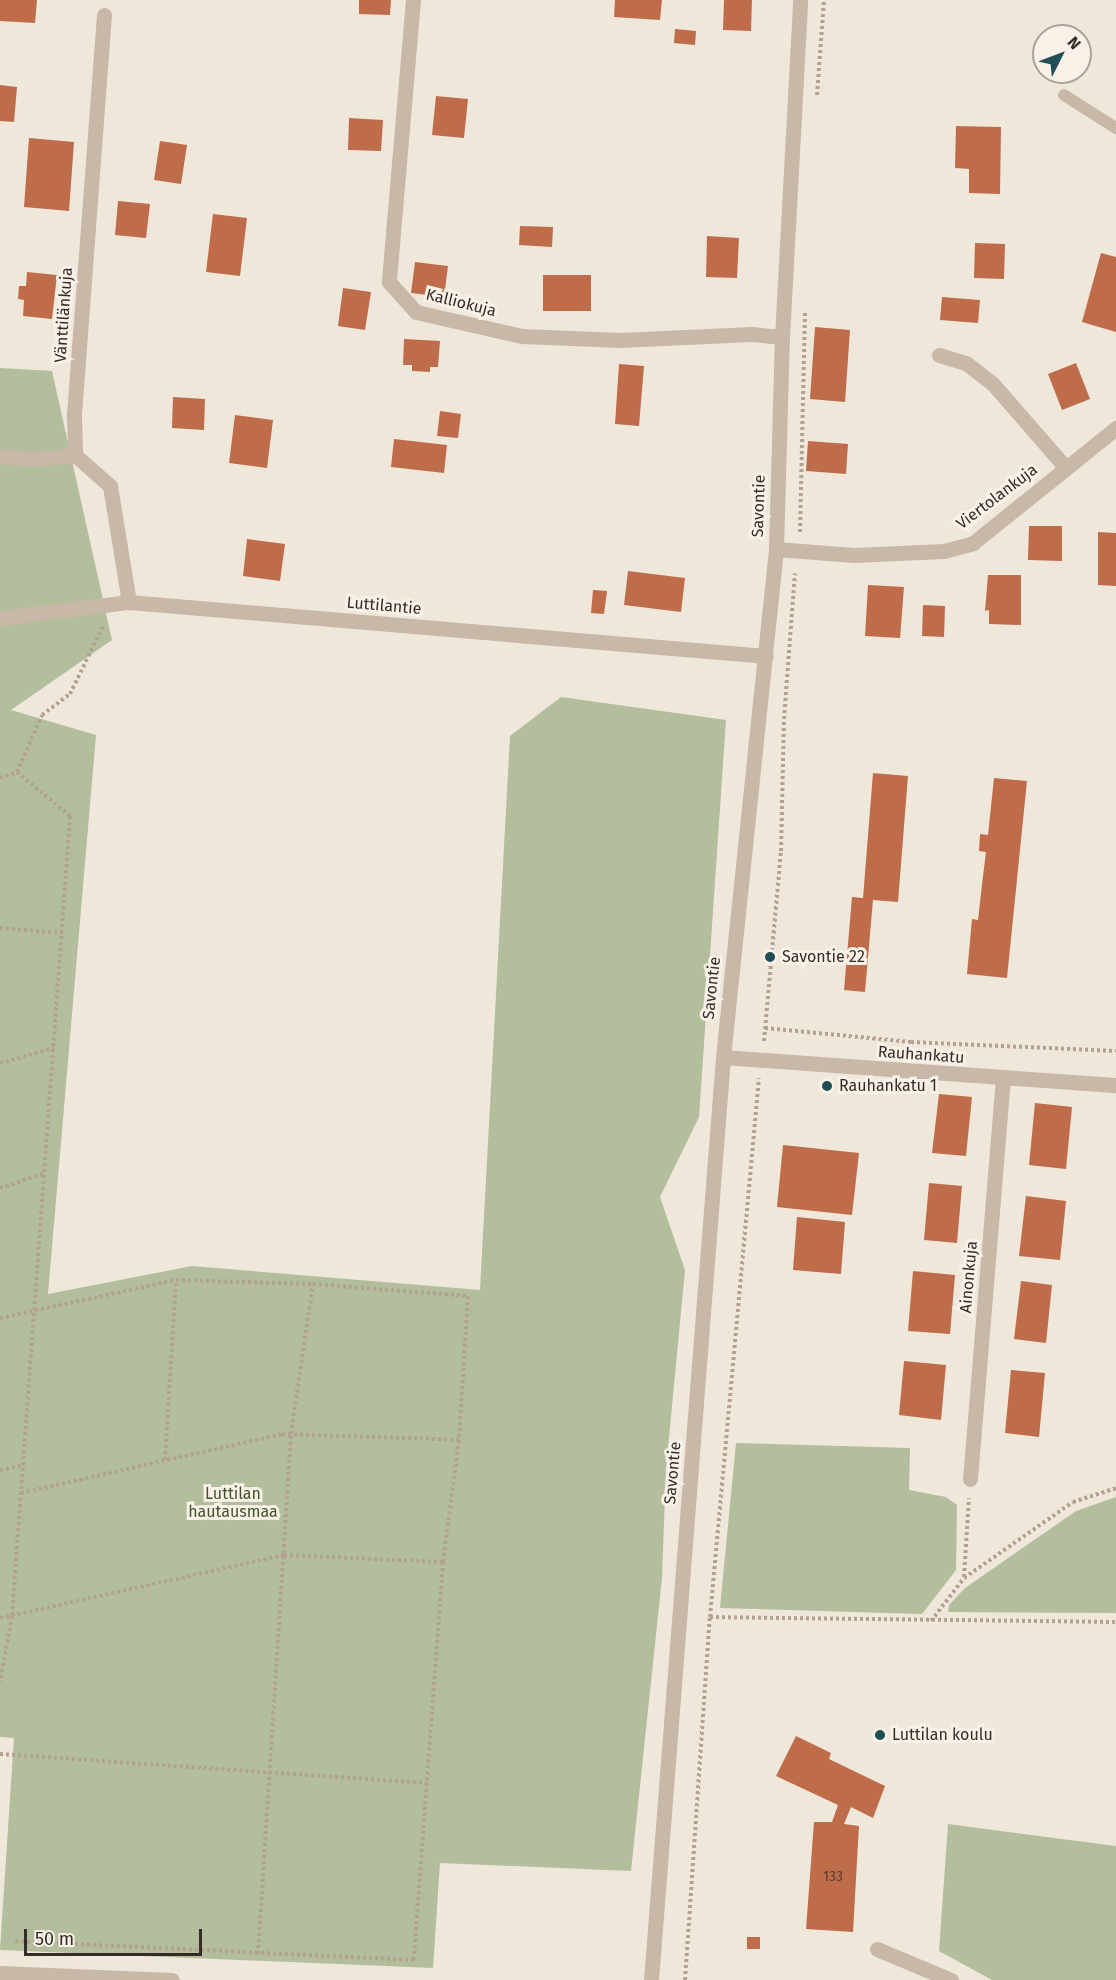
<!DOCTYPE html>
<meta charset="utf-8">
<style>
body{margin:0}
#map{position:relative;width:1116px;height:1980px;overflow:hidden;background:#f0e7db;font-family:"Fira Sans",sans-serif}
div>[style]{position:absolute}
.green>*{inset:0;background:#b2be9c}
.building>*{inset:0;background:#bf6c4b}
.path>*{height:4px;margin-top:-2px;transform-origin:0;background:repeating-linear-gradient(90deg,#b3a292 0 3px,transparent 0 6px)}
.service>*{height:12px;margin:-6px;padding:0 6px;transform-origin:6px;border-radius:6px;background:#c8b8a8}
.minor>*{height:15px;margin:-7.5px;padding:0 7.5px;transform-origin:7.5px;border-radius:7.5px;background:#c8b8a8}
.tertiary>*{height:15px;margin:-7.5px;padding:0 7.5px;transform-origin:7.5px;border-radius:7.5px;background:#c8b8a8}
.dots>*{width:16px;height:16px;translate:-50% -50%;box-sizing:border-box;border:3px solid #f8f1e7;border-radius:50%}
span{translate:-50% -50%;white-space:nowrap;text-align:center;line-height:1.15;-webkit-text-stroke:6px #f8f1e7;paint-order:stroke}
.number-label{font-size:14px;color:#583c31}
.number-label span{-webkit-text-stroke-width:0}
.street-label{font-size:16px;color:#352c28}
.poi-label{font-size:16px;color:#352c28}
.left{translate:0 -50%;text-align:left}
.park-label{font-size:16px;color:#43522d}
.north{position:absolute;left:1032px;top:24px;width:60px;height:60px;box-sizing:border-box;background:#f8f1e7;border:2px solid #aaa29b;border-radius:50%;rotate:48deg;font-size:16px;font-weight:700;line-height:24px;text-align:center;color:#352c28}
.north::after{content:'';display:block;margin:auto;width:21px;height:27px;background:#204e54;clip-path:polygon(50% 0,100% 100%,50% 72%,0 100%)}
.scale{position:absolute;left:24px;top:1929px;width:178px;height:27px;box-sizing:border-box;border:3px solid #352c28;border-top:0;padding-left:8px;font-size:18px;line-height:21px;white-space:nowrap;color:#352c28;-webkit-text-stroke:4px #f8f1e7;paint-order:stroke}
</style>
<div id="map">
<div class="green">
<i style="clip-path:polygon(0 368px,52px 371px,112px 640px,11px 710px,96px 735px,48px 1294px,192px 1266px,480px 1290px,510px 736px,561px 697px,726px 720px,699px 1117px,660px 1197px,685px 1270px,666px 1469px,662px 1578px,631px 1871px,440px 1863px,433px 1968px,0 1950px,14px 1738px,0 1737px)"></i>
<i style="clip-path:polygon(736px 1443px,910px 1448px,909px 1490px,946px 1497px,957px 1505px,956px 1570px,922px 1614px,720px 1608px)"></i>
<i style="clip-path:polygon(1116px 1497px,1116px 1613px,948px 1612px,949px 1605px,965px 1588px,1076px 1511px)"></i>
<i style="clip-path:polygon(948px 1824px,1116px 1846px,1116px 1980px,992px 1980px,939px 1951px)"></i>
</div>
<div class="building">
<i style="clip-path:polygon(0 0,37px 0,35px 23px,0 21px)"></i>
<i style="clip-path:polygon(359px 0,391px 0,390px 15px,359px 14px)"></i>
<i style="clip-path:polygon(615px 0,662px 0,660px 20px,614px 17px)"></i>
<i style="clip-path:polygon(724px 0,752px 0,751px 31px,723px 30px)"></i>
<i style="clip-path:polygon(675px 29px,696px 31px,695px 45px,674px 43px)"></i>
<i style="clip-path:polygon(0 85px,17px 87px,14px 122px,0 121px)"></i>
<i style="clip-path:polygon(436px 96px,468px 99px,464px 138px,432px 135px)"></i>
<i style="clip-path:polygon(349px 118px,383px 120px,381px 151px,348px 150px)"></i>
<i style="clip-path:polygon(956px 126px,1001px 127px,1000px 194px,969px 193px,969px 169px,955px 168px)"></i>
<i style="clip-path:polygon(29px 138px,74px 142px,69px 211px,24px 207px)"></i>
<i style="clip-path:polygon(160px 141px,187px 145px,181px 184px,154px 180px)"></i>
<i style="clip-path:polygon(118px 201px,150px 204px,146px 238px,115px 235px)"></i>
<i style="clip-path:polygon(213px 214px,247px 218px,240px 276px,206px 272px)"></i>
<i style="clip-path:polygon(520px 226px,553px 227px,552px 247px,519px 245px)"></i>
<i style="clip-path:polygon(707px 236px,739px 238px,737px 278px,706px 277px)"></i>
<i style="clip-path:polygon(975px 243px,1005px 244px,1004px 279px,974px 278px)"></i>
<i style="clip-path:polygon(1101px 253px,1116px 257px,1116px 332px,1082px 322px)"></i>
<i style="clip-path:polygon(415px 262px,448px 266px,444px 297px,411px 293px)"></i>
<i style="clip-path:polygon(27px 272px,57px 275px,52px 319px,23px 316px,24px 300px,18px 299px,19px 286px,26px 286px)"></i>
<i style="clip-path:polygon(543px 275px,591px 275px,591px 311px,543px 311px)"></i>
<i style="clip-path:polygon(343px 288px,371px 292px,365px 330px,338px 326px)"></i>
<i style="clip-path:polygon(942px 297px,980px 300px,978px 323px,940px 320px)"></i>
<i style="clip-path:polygon(815px 327px,850px 330px,845px 402px,810px 399px)"></i>
<i style="clip-path:polygon(404px 339px,440px 341px,438px 367px,430px 367px,430px 372px,412px 371px,412px 365px,403px 365px)"></i>
<i style="clip-path:polygon(1076px 363px,1090px 399px,1062px 410px,1048px 374px)"></i>
<i style="clip-path:polygon(619px 364px,644px 366px,639px 426px,615px 424px)"></i>
<i style="clip-path:polygon(173px 397px,205px 399px,204px 430px,172px 428px)"></i>
<i style="clip-path:polygon(440px 411px,461px 414px,458px 438px,437px 436px)"></i>
<i style="clip-path:polygon(235px 415px,273px 420px,267px 468px,229px 463px)"></i>
<i style="clip-path:polygon(394px 439px,447px 445px,444px 473px,391px 467px)"></i>
<i style="clip-path:polygon(808px 441px,848px 444px,846px 474px,806px 471px)"></i>
<i style="clip-path:polygon(1029px 526px,1062px 526px,1062px 561px,1028px 560px)"></i>
<i style="clip-path:polygon(1098px 532px,1116px 533px,1116px 586px,1098px 585px)"></i>
<i style="clip-path:polygon(247px 539px,285px 544px,280px 581px,243px 576px)"></i>
<i style="clip-path:polygon(628px 571px,685px 578px,681px 612px,624px 605px)"></i>
<i style="clip-path:polygon(988px 575px,1021px 575px,1021px 625px,989px 624px,989px 610px,985px 611px)"></i>
<i style="clip-path:polygon(868px 585px,904px 587px,900px 638px,865px 636px)"></i>
<i style="clip-path:polygon(593px 590px,607px 591px,604px 614px,591px 613px)"></i>
<i style="clip-path:polygon(923px 605px,945px 606px,944px 637px,922px 636px)"></i>
<i style="clip-path:polygon(873px 773px,908px 776px,898px 902px,873px 900px,865px 992px,844px 990px,852px 897px,863px 898px)"></i>
<i style="clip-path:polygon(994px 778px,1027px 781px,1007px 978px,967px 974px,972px 919px,978px 920px,983px 876px,986px 852px,979px 851px,980px 834px,988px 835px)"></i>
<i style="clip-path:polygon(939px 1094px,972px 1097px,966px 1156px,932px 1153px)"></i>
<i style="clip-path:polygon(1035px 1103px,1072px 1107px,1066px 1169px,1029px 1165px)"></i>
<i style="clip-path:polygon(783px 1145px,859px 1153px,852px 1215px,777px 1207px)"></i>
<i style="clip-path:polygon(929px 1183px,962px 1186px,957px 1243px,924px 1240px)"></i>
<i style="clip-path:polygon(1026px 1196px,1066px 1201px,1060px 1260px,1019px 1256px)"></i>
<i style="clip-path:polygon(797px 1217px,845px 1222px,841px 1274px,793px 1270px)"></i>
<i style="clip-path:polygon(913px 1271px,955px 1275px,950px 1334px,908px 1331px)"></i>
<i style="clip-path:polygon(1021px 1281px,1052px 1285px,1046px 1343px,1014px 1339px)"></i>
<i style="clip-path:polygon(904px 1361px,946px 1365px,941px 1420px,899px 1415px)"></i>
<i style="clip-path:polygon(1011px 1370px,1045px 1373px,1039px 1437px,1005px 1433px)"></i>
<i style="clip-path:polygon(796px 1736px,831px 1753px,829px 1759px,885px 1786px,873px 1818px,851px 1807px,844px 1824px,859px 1826px,853px 1932px,806px 1929px,814px 1822px,832px 1822px,838px 1805px,776px 1776px)"></i>
<i style="clip-path:polygon(747px 1937px,760px 1937px,760px 1949px,747px 1949px)"></i>
</div>
<div class="path">
<i style="left:817px;top:95px;width:95px;rotate:-85.8deg"></i>
<i style="left:800px;top:532px;width:220px;rotate:-88.7deg"></i>
<i style="left:17px;top:772px;width:62px;rotate:-66.3deg"></i>
<i style="left:42px;top:715px;width:35px;rotate:-37deg"></i>
<i style="left:70px;top:694px;width:78px;rotate:-64.1deg"></i>
<i style="left:0;top:778px;width:18px;rotate:-19deg"></i>
<i style="left:17px;top:772px;width:69px;rotate:39.7deg"></i>
<i style="left:70px;top:816px;width:802px;rotate:94.15deg"></i>
<i style="left:12px;top:1616px;width:67px;rotate:100.3deg"></i>
<i style="left:0;top:928px;width:63px;rotate:4.5deg"></i>
<i style="left:765px;top:1028px;width:147px;rotate:5.5deg"></i>
<i style="left:911px;top:1042px;width:205px;rotate:2.5deg"></i>
<i style="left:764px;top:1041px;width:191px;rotate:-84.9deg"></i>
<i style="left:781px;top:851px;width:132px;rotate:-88.7deg"></i>
<i style="left:784px;top:719px;width:146px;rotate:-85.7deg"></i>
<i style="left:0;top:1063px;width:56px;rotate:-15.5deg"></i>
<i style="left:0;top:1188px;width:47px;rotate:-18.4deg"></i>
<i style="left:0;top:1318px;width:180px;rotate:-12.2deg"></i>
<i style="left:176px;top:1280px;width:137px;rotate:1.7deg"></i>
<i style="left:313px;top:1284px;width:155px;rotate:4.4deg"></i>
<i style="left:468px;top:1296px;width:144px;rotate:93.6deg"></i>
<i style="left:459px;top:1440px;width:123px;rotate:97.5deg"></i>
<i style="left:443px;top:1562px;width:399px;rotate:94.2deg"></i>
<i style="left:414px;top:1960px;width:401px;rotate:-177.3deg"></i>
<i style="left:165px;top:1460px;width:180px;rotate:-86.5deg"></i>
<i style="left:0;top:1470px;width:24px;rotate:-12deg"></i>
<i style="left:21px;top:1493px;width:268px;rotate:-12.7deg"></i>
<i style="left:282px;top:1434px;width:177px;rotate:1.9deg"></i>
<i style="left:964px;top:1577px;width:79px;rotate:-86.4deg"></i>
<i style="left:710px;top:1617px;width:406px;rotate:0.7deg"></i>
<i style="left:0;top:1618px;width:291px;rotate:-12.5deg"></i>
<i style="left:284px;top:1555px;width:159px;rotate:2.5deg"></i>
<i style="left:931px;top:1621px;width:54px;rotate:-52.5deg"></i>
<i style="left:964px;top:1578px;width:133px;rotate:-34.9deg"></i>
<i style="left:1073px;top:1502px;width:45px;rotate:-18deg"></i>
<i style="left:0;top:1754px;width:428px;rotate:3.9deg"></i>
<i style="left:258px;top:1954px;width:521px;rotate:-86.37deg"></i>
<i style="left:291px;top:1434px;width:152px;rotate:-81.7deg"></i>
<i style="left:685px;top:1980px;width:364px;rotate:-86.1deg"></i>
<i style="left:710px;top:1617px;width:541px;rotate:-84.81deg"></i>
</div>
<div class="service">
<i style="left:1064px;top:95px;width:62px;rotate:32.4deg"></i>
</div>
<div class="minor">
<i style="left:413px;top:0;width:283px;rotate:94.9deg"></i>
<i style="left:389px;top:282px;width:40px;rotate:48deg"></i>
<i style="left:416px;top:312px;width:109px;rotate:12.8deg"></i>
<i style="left:522px;top:336px;width:98px;rotate:2.3deg"></i>
<i style="left:620px;top:340px;width:132px;rotate:-2.6deg"></i>
<i style="left:752px;top:334px;width:30px;rotate:6deg"></i>
<i style="left:104px;top:15px;width:404px;rotate:94.3deg"></i>
<i style="left:74px;top:418px;width:37px;rotate:88deg"></i>
<i style="left:75px;top:455px;width:47px;rotate:41.5deg"></i>
<i style="left:110px;top:486px;width:118px;rotate:80.7deg"></i>
<i style="left:939px;top:355px;width:28px;rotate:17deg"></i>
<i style="left:966px;top:363px;width:34px;rotate:38deg"></i>
<i style="left:993px;top:384px;width:111px;rotate:49deg"></i>
<i style="left:0;top:456px;width:32px;rotate:5deg"></i>
<i style="left:32px;top:459px;width:43px;rotate:-5.3deg"></i>
<i style="left:776px;top:549px;width:78px;rotate:4.4deg"></i>
<i style="left:854px;top:555px;width:90px;rotate:-2.5deg"></i>
<i style="left:944px;top:551px;width:30px;rotate:-15deg"></i>
<i style="left:973px;top:543px;width:184px;rotate:-38.8deg"></i>
<i style="left:0;top:618px;width:130px;rotate:-7.1deg"></i>
<i style="left:129px;top:602px;width:639px;rotate:4.85deg"></i>
<i style="left:723px;top:1057px;width:394px;rotate:4.1deg"></i>
<i style="left:970px;top:1479px;width:401px;rotate:-85.3deg"></i>
<i style="left:877px;top:1949px;width:80px;rotate:22.7deg"></i>
<i style="left:0;top:1973px;width:172px;rotate:2.3deg"></i>
</div>
<div class="tertiary">
<i style="left:651px;top:1980px;width:926px;rotate:-85.54deg"></i>
<i style="left:723px;top:1057px;width:511px;rotate:-84.04deg"></i>
<i style="left:776px;top:549px;width:212px;rotate:-88.4deg"></i>
<i style="left:782px;top:337px;width:337px;rotate:-86.9deg"></i>
</div>
<div class="dots">
<i style="left:770px;top:957px;background:#204e54"></i>
<i style="left:827px;top:1086px;background:#204e54"></i>
<i style="left:880px;top:1735px;background:#204e54"></i>
</div>
<div class="number-label">
<span style="left:833px;top:1877px">133</span>
</div>
<div class="street-label">
<span style="left:461px;top:303px;rotate:14deg">Kalliokuja</span>
<span style="left:64px;top:315px;rotate:-86deg">Vänttilänkuja</span>
<span style="left:997px;top:497px;rotate:-37deg">Viertolankuja</span>
<span style="left:759px;top:506px;rotate:-88deg">Savontie</span>
<span style="left:384px;top:606px;rotate:5deg">Luttilantie</span>
<span style="left:712px;top:988px;rotate:-84deg">Savontie</span>
<span style="left:921px;top:1055px;rotate:4deg">Rauhankatu</span>
<span style="left:969px;top:1277px;rotate:-85deg">Ainonkuja</span>
<span style="left:673px;top:1473px;rotate:-85deg">Savontie</span>
</div>
<div class="poi-label">
<span class="left" style="left:782px;top:957px">Savontie 22</span>
<span class="left" style="left:839px;top:1086px">Rauhankatu 1</span>
<span class="left" style="left:892px;top:1735px">Luttilan koulu</span>
</div>
<div class="park-label">
<span style="left:233px;top:1503px">Luttilan<br>hautausmaa</span>
</div>
<div class="north">N</div>
<div class="scale">50 m</div>
</div>
